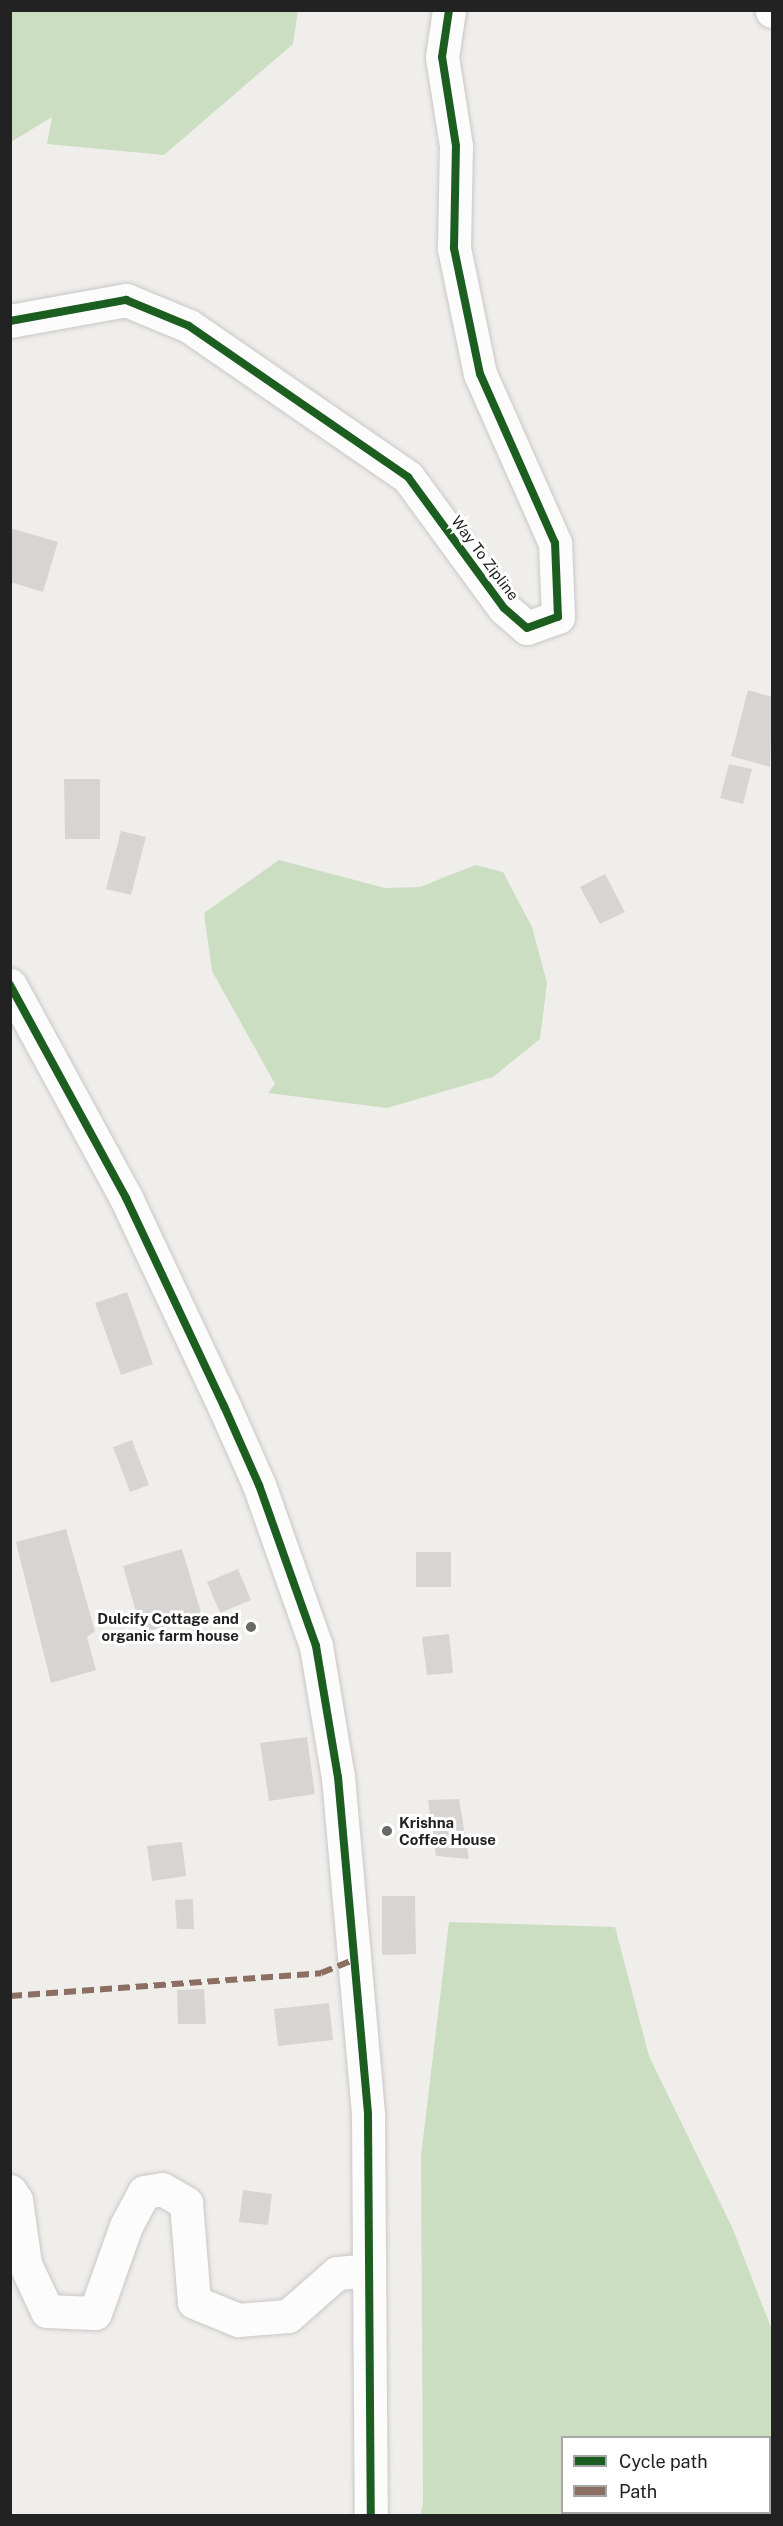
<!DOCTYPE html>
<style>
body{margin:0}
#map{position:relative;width:783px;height:2526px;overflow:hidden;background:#f0eeeb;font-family:"Public Sans",sans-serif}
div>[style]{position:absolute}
.forest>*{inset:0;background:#cbdec1}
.building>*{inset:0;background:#d7d4d2}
.roads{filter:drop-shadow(0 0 2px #c9c8c7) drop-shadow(0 0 2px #c9c8c7)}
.minor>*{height:33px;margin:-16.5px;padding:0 16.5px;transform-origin:16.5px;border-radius:16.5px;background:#fdfcfc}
.quiet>*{height:6px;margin-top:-3px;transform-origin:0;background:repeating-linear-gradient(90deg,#8d6e63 0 12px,transparent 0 18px)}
.cycleway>*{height:8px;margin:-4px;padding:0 4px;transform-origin:4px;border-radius:4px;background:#1b5e20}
.dots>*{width:16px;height:16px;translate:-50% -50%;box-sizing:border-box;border:3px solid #fff;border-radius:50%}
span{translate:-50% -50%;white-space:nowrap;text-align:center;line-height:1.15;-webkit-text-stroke:6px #fff;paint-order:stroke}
.street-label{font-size:15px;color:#222}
.poi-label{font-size:15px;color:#222;font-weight:700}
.right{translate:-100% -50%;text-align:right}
.left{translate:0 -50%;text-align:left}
.frame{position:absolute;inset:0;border:12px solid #222;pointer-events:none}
.legend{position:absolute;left:561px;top:2436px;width:210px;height:78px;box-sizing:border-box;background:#fff;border:2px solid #a7a7a7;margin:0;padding:8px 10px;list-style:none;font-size:18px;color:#222}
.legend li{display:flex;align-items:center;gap:12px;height:30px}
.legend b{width:30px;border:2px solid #a7a7a7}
</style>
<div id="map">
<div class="forest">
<i style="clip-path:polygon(10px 11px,11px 10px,298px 11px,293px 44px,164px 155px,47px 144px,52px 117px,11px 142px)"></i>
<i style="clip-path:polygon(279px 860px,385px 888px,420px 887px,475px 865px,503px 872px,532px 927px,547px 983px,540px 1039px,493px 1077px,387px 1108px,268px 1093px,275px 1084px,212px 971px,204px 913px)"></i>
<i style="clip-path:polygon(evenodd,449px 1922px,615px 1927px,649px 2056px,732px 2227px,772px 2330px,772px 2515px,420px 2515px,423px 2504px,421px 2156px,449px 1922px,562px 2438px,770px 2438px,770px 2512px,562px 2512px,562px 2438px)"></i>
</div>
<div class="building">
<i style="clip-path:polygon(10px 528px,58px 542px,43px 592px,10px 582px)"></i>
<i style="clip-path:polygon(748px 690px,772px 697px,770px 767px,731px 756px)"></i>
<i style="clip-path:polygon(729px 764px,752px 769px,743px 804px,720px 798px)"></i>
<i style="clip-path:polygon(64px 779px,100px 779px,100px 839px,65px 839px)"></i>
<i style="clip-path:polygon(121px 831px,146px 837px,131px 895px,106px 889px)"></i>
<i style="clip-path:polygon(605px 874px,625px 912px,600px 924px,580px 887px)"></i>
<i style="clip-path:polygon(127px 1292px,153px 1364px,121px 1375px,95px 1303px)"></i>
<i style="clip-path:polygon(132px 1440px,149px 1485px,130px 1492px,113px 1447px)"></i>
<i style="clip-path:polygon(66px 1529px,95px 1631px,87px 1637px,96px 1670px,51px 1683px,16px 1542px)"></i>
<i style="clip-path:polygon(182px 1549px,202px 1616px,142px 1633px,123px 1566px)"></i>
<i style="clip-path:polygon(416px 1552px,451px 1552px,451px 1587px,416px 1587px)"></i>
<i style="clip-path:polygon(238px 1569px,251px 1600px,220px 1613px,207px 1582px)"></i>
<i style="clip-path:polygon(449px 1634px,453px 1673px,427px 1675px,422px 1637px)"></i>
<i style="clip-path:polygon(307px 1737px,315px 1794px,269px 1801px,260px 1743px)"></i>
<i style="clip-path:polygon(459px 1799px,469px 1859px,436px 1856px,428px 1800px)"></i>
<i style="clip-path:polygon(182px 1842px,186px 1876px,152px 1881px,147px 1846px)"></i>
<i style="clip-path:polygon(382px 1896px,415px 1896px,416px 1954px,382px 1955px)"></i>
<i style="clip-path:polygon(193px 1899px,194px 1929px,177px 1929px,175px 1900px)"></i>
<i style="clip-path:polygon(204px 1989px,206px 2024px,178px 2024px,177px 1990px)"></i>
<i style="clip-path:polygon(329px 2003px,333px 2040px,278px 2046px,274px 2009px)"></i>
<i style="clip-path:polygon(243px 2190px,272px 2194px,268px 2225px,239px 2222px)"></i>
</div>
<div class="roads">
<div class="minor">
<i style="left:772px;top:10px;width:1px;rotate:90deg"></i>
<i style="left:10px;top:321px;width:118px;rotate:-10.3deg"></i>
<i style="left:126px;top:300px;width:68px;rotate:22.4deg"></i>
<i style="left:189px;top:326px;width:266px;rotate:34.6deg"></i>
<i style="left:408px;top:477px;width:162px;rotate:53.8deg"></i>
<i style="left:504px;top:608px;width:30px;rotate:41deg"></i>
<i style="left:527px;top:628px;width:33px;rotate:-20deg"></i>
<i style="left:558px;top:617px;width:74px;rotate:-92.3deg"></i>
<i style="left:555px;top:543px;width:185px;rotate:-113.9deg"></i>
<i style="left:480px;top:374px;width:129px;rotate:-101.7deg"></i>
<i style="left:454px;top:248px;width:102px;rotate:-88.9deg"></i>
<i style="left:456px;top:146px;width:90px;rotate:-98.9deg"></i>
<i style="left:442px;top:57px;width:48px;rotate:-81.5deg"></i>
<i style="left:10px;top:985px;width:243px;rotate:61.4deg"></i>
<i style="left:126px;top:1198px;width:230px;rotate:64.8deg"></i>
<i style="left:224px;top:1406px;width:86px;rotate:66.1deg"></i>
<i style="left:259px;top:1485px;width:171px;rotate:70.5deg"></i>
<i style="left:316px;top:1646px;width:133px;rotate:80.5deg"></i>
<i style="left:338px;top:1777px;width:339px;rotate:84.9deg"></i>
<i style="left:368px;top:2115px;width:401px;rotate:89.6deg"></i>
<i style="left:10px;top:2191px;width:11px;rotate:56deg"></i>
<i style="left:16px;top:2200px;width:65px;rotate:82deg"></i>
<i style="left:25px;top:2264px;width:52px;rotate:64.9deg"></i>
<i style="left:47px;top:2311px;width:48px;rotate:2.4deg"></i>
<i style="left:95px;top:2313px;width:92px;rotate:-70.4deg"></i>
<i style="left:126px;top:2226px;width:38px;rotate:-62deg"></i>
<i style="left:144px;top:2192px;width:18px;rotate:-9deg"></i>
<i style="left:162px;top:2189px;width:28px;rotate:30deg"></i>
<i style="left:186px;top:2203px;width:99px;rotate:85.4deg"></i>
<i style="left:194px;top:2302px;width:48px;rotate:22.2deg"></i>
<i style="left:238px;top:2320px;width:50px;rotate:-4.6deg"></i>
<i style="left:288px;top:2316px;width:65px;rotate:-41.3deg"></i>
<i style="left:337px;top:2273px;width:32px;rotate:-5deg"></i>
</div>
</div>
<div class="quiet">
<i style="left:10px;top:1996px;width:312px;rotate:-4.2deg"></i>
<i style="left:321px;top:1973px;width:37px;rotate:-22deg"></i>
</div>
<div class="cycleway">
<i style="left:10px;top:321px;width:118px;rotate:-10.3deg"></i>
<i style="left:126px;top:300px;width:68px;rotate:22.4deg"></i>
<i style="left:189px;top:326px;width:266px;rotate:34.6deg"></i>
<i style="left:408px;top:477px;width:162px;rotate:53.8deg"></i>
<i style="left:504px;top:608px;width:30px;rotate:41deg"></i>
<i style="left:527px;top:628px;width:33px;rotate:-20deg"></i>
<i style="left:558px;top:617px;width:74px;rotate:-92.3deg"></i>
<i style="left:555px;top:543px;width:185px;rotate:-113.9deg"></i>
<i style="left:480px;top:374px;width:129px;rotate:-101.7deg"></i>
<i style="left:454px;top:248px;width:102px;rotate:-88.9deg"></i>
<i style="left:456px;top:146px;width:90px;rotate:-98.9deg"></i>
<i style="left:442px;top:57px;width:48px;rotate:-81.5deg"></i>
<i style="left:10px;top:985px;width:243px;rotate:61.4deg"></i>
<i style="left:126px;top:1198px;width:230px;rotate:64.8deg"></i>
<i style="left:224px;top:1406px;width:86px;rotate:66.1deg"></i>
<i style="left:259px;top:1485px;width:171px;rotate:70.5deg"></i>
<i style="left:316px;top:1646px;width:133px;rotate:80.5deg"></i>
<i style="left:338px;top:1777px;width:339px;rotate:84.9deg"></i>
<i style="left:368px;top:2115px;width:401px;rotate:89.6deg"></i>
</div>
<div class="dots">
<i style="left:251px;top:1627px;background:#6a6968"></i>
<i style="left:387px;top:1831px;background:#6a6968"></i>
</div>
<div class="street-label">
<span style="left:485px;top:558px;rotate:53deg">Way To Zipline</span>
</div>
<div class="poi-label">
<span class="right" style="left:239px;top:1627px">Dulcify Cottage and<br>organic farm house</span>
<span class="left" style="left:399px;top:1831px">Krishna<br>Coffee House</span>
</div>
<div class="frame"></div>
<ul class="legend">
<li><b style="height:8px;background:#1b5e20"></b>Cycle path</li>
<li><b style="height:8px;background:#8d6e63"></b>Path</li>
</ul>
</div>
